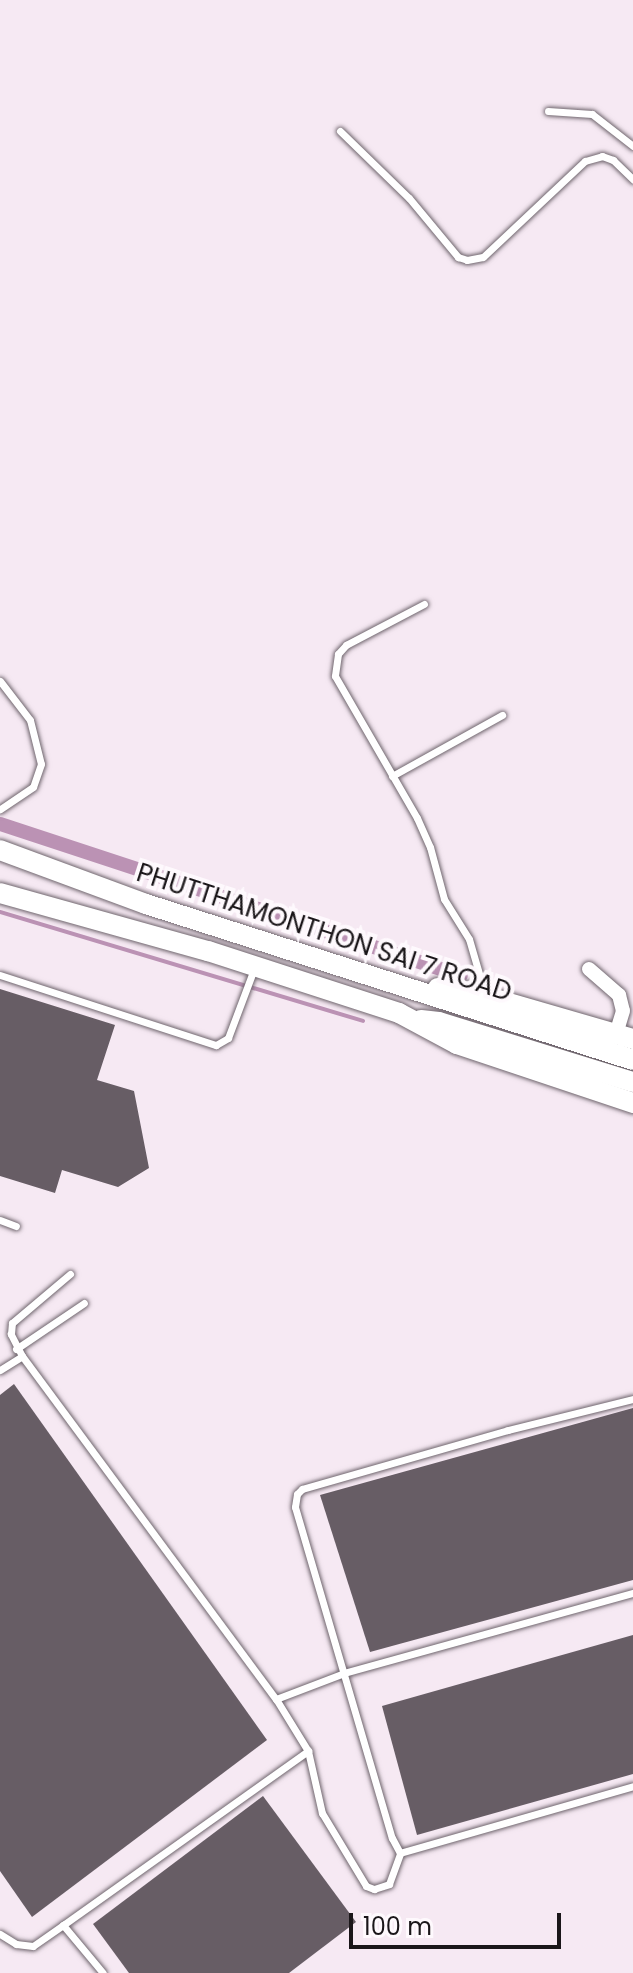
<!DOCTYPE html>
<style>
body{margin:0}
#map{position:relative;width:633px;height:1973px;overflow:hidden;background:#f6e9f3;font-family:Poppins,sans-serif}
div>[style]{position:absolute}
.stream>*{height:4px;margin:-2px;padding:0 2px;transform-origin:2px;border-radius:2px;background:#bb92b4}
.canal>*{height:14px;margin:-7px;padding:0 7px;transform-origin:7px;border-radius:7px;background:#bb92b4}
.building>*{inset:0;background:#675d65}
.roads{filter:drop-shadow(0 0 2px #6f656d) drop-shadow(0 0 2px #6f656d)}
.lane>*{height:7px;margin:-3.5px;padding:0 3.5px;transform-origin:3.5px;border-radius:3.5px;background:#fff}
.street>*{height:14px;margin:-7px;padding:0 7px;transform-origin:7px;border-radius:7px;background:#fff}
.secondary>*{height:20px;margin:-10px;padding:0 10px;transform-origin:10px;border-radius:10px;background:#fff}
span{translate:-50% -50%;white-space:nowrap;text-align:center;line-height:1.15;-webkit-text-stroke:8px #fef9fd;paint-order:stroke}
.street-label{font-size:26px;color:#1a1619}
.scale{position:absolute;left:349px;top:1913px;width:212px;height:36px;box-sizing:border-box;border:4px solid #1a1619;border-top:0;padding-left:10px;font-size:24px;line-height:28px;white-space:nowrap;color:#1a1619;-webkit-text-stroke:6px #fef9fd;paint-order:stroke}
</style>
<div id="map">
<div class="stream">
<i style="left:0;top:912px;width:379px;rotate:16.7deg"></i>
</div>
<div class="canal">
<i style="left:0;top:824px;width:485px;rotate:18.2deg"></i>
</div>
<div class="building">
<i style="clip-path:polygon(0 989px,115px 1025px,97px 1080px,134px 1091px,149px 1168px,118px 1187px,62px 1170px,55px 1193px,0 1176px)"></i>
<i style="clip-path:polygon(14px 1384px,267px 1740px,32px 1917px,0 1871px,0 1395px)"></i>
<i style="clip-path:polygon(633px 1408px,633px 1580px,370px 1652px,320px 1495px)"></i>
<i style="clip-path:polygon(633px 1635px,633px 1774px,417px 1835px,382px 1706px)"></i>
<i style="clip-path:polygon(263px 1796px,356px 1922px,289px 1973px,129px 1973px,93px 1924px)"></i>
</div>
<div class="roads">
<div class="lane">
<i style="left:548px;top:111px;width:44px;rotate:3.9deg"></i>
<i style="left:592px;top:114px;width:52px;rotate:38deg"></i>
<i style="left:340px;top:131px;width:96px;rotate:44.2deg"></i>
<i style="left:409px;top:198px;width:77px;rotate:50.3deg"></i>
<i style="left:458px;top:257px;width:9px;rotate:18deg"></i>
<i style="left:467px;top:260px;width:16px;rotate:-11deg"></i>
<i style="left:483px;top:257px;width:140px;rotate:-43.3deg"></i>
<i style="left:585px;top:161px;width:18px;rotate:-16deg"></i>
<i style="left:602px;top:156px;width:12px;rotate:20deg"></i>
<i style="left:613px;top:160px;width:28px;rotate:44deg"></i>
<i style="left:424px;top:604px;width:88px;rotate:152.3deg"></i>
<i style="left:346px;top:645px;width:12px;rotate:132deg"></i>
<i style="left:338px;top:654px;width:22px;rotate:98deg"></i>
<i style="left:335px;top:676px;width:164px;rotate:60deg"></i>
<i style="left:417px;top:818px;width:32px;rotate:66deg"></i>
<i style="left:430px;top:847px;width:54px;rotate:74.9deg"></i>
<i style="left:444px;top:899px;width:47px;rotate:58deg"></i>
<i style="left:469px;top:939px;width:57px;rotate:73.8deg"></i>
<i style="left:0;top:681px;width:49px;rotate:52.4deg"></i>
<i style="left:30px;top:720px;width:45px;rotate:76deg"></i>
<i style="left:41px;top:764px;width:24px;rotate:109deg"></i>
<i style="left:33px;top:787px;width:40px;rotate:146deg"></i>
<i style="left:392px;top:776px;width:126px;rotate:-29deg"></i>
<i style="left:0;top:975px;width:227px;rotate:18deg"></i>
<i style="left:216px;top:1045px;width:14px;rotate:-30deg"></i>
<i style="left:228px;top:1038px;width:74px;rotate:-69.4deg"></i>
<i style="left:0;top:1220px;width:17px;rotate:21deg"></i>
<i style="left:16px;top:1349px;width:82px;rotate:-34.1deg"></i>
<i style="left:22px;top:1356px;width:25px;rotate:-117deg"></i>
<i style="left:11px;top:1334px;width:11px;rotate:-85deg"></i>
<i style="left:12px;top:1323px;width:76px;rotate:-40.2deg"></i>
<i style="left:0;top:1370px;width:26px;rotate:-32deg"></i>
<i style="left:22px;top:1356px;width:427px;rotate:53.5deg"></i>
<i style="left:276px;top:1699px;width:61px;rotate:58.4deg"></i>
<i style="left:308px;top:1751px;width:64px;rotate:77.3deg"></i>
<i style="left:322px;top:1813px;width:85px;rotate:58.9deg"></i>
<i style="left:366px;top:1886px;width:9px;rotate:21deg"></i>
<i style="left:374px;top:1889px;width:16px;rotate:-18deg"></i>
<i style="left:389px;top:1884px;width:33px;rotate:-70deg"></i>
<i style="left:633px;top:1399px;width:129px;rotate:166.1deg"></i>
<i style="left:508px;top:1430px;width:214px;rotate:164deg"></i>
<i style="left:302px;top:1489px;width:7px;rotate:135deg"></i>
<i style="left:297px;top:1494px;width:13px;rotate:99deg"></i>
<i style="left:295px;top:1507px;width:345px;rotate:73.7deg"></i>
<i style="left:392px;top:1838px;width:17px;rotate:62deg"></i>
<i style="left:400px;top:1853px;width:242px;rotate:-16deg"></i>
<i style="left:276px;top:1699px;width:73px;rotate:-20.9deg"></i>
<i style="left:344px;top:1673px;width:300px;rotate:-15.5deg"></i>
<i style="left:63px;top:1925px;width:301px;rotate:-35.4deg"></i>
<i style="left:0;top:1934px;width:19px;rotate:32deg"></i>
<i style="left:16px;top:1944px;width:17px;rotate:7deg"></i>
<i style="left:33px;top:1946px;width:37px;rotate:-35deg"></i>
<i style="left:63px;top:1925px;width:62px;rotate:50.2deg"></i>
</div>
<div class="street">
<i style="left:589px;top:969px;width:40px;rotate:41deg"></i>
<i style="left:619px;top:995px;width:16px;rotate:76deg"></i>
<i style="left:623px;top:1011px;width:24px;rotate:107deg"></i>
</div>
<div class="secondary">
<i style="left:0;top:850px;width:156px;rotate:20.3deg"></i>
<i style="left:146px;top:904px;width:511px;rotate:17.76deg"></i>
<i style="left:0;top:893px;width:216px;rotate:15.6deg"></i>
<i style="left:208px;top:951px;width:201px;rotate:18deg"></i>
<i style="left:399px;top:1013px;width:66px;rotate:28.1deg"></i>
<i style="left:457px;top:1044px;width:186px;rotate:18.5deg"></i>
<i style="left:438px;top:988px;width:33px;rotate:7deg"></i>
<i style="left:471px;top:992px;width:169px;rotate:16.2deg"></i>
<i style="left:421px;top:1020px;width:18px;rotate:6deg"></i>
<i style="left:439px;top:1022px;width:203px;rotate:17.2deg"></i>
</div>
</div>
<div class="street-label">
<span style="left:324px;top:933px;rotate:18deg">PHUTTHAMONTHON SAI 7 ROAD</span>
</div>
<div class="scale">100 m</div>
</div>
